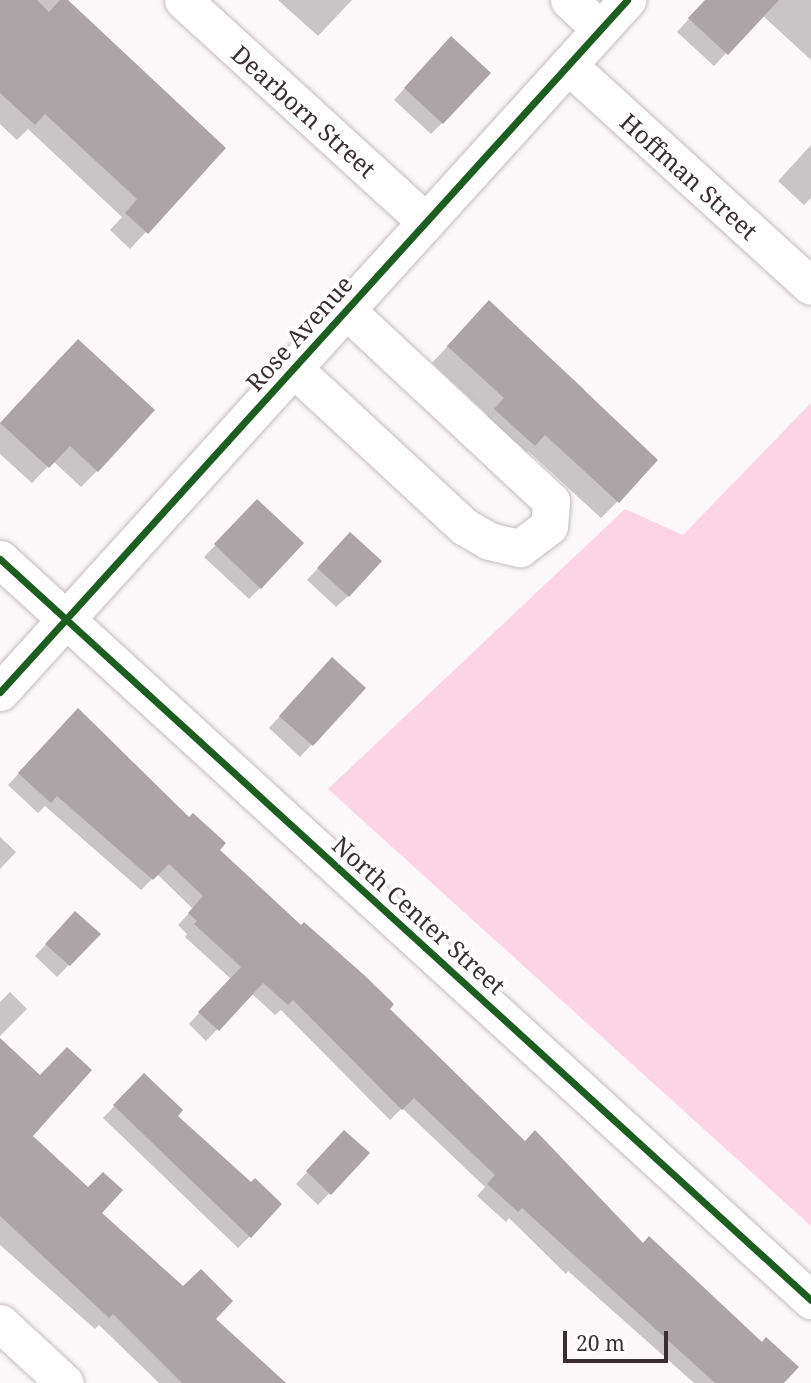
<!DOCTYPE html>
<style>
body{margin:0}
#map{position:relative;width:811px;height:1383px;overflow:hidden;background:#fcf7f9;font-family:"Noto Serif",serif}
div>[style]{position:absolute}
.green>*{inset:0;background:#fdd4e5}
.shadow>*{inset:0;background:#0003}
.building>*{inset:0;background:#aca4a7}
.roads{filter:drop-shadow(0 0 2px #c4bdc0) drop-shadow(0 0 2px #c4bdc0)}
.minor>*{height:37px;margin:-18.5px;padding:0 18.5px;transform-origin:18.5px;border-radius:18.5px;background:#fffefe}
.cycleway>*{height:7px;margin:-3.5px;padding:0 3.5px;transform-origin:3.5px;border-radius:3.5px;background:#1b5e20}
span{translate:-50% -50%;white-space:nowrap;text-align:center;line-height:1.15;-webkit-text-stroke:7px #fff;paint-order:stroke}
.street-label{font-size:24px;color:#3a2e33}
.scale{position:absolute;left:563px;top:1331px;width:105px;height:32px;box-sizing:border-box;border:4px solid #3a2e33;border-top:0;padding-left:9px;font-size:21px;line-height:24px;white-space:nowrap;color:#3a2e33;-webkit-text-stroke:5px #fff;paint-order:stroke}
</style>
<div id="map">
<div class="green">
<i style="clip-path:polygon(811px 403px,811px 1226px,328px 789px,625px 509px,683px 535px)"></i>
</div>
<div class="shadow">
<i style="clip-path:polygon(0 0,66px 0,224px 148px,130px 249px,110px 230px,122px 217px,28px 129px,17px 140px,0 124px)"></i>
<i style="clip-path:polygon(278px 0,352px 0,318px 36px)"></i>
<i style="clip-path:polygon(706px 0,811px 0,811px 60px,762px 15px,714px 66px,677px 32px)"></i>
<i style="clip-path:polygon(439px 50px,442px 123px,431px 134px,394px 100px)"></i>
<i style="clip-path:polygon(811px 145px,811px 198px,804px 205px,778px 181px)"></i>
<i style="clip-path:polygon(489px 302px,584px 389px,618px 501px,601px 518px,528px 451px,517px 462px,479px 426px,488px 415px,432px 363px)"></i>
<i style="clip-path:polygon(61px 357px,97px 471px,81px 487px,53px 461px,32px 483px,0 454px,0 423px)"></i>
<i style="clip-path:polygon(257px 501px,260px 588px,249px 599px,204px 557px)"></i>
<i style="clip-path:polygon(339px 546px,348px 596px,336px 607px,307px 580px)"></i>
<i style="clip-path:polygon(321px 671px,364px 688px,300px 757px,269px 728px)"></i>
<i style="clip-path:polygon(67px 721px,217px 850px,525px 1143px,643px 1245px,782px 1383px,694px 1383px,568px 1271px,566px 1274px,509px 1218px,506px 1222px,477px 1196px,485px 1187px,402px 1108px,390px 1120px,281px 1010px,275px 1015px,251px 993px,206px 1041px,189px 1024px,231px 979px,185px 937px,187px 934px,178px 925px,193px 909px,157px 874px,141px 890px,45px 806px,38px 813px,8px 785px)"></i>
<i style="clip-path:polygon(0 837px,16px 852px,0 869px)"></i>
<i style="clip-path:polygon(64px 925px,98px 935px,57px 977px,35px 956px)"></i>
<i style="clip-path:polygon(10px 992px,27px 1009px,0 1036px,0 1002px)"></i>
<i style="clip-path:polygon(0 1040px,31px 1136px,100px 1213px,280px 1383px,159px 1383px,99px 1325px,95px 1329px,0 1245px)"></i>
<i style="clip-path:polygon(133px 1087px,176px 1116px,250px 1236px,238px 1248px,103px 1118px)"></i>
<i style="clip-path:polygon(333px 1144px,367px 1154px,318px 1205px,296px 1184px)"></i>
</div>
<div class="building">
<i style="clip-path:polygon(0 0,37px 0,49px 12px,60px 0,68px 0,226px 148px,148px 234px,125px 213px,137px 199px,45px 114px,35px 125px,0 93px)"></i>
<i style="clip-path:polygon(705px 0,779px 0,728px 55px,688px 18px)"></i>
<i style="clip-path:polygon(451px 36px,491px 73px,443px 124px,404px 88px)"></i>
<i style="clip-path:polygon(489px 300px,658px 460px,619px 503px,545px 435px,535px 446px,494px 409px,504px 398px,447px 346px)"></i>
<i style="clip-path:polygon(78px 339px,155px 410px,98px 472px,70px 446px,49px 468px,0 423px)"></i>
<i style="clip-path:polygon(257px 499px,304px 543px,261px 589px,214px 544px)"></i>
<i style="clip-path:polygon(350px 532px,382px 561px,349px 597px,317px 568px)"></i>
<i style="clip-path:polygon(332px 657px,366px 688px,313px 746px,279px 716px)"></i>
<i style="clip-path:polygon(78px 708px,189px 817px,193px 813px,226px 843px,220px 850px,301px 925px,304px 922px,363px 974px,394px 1004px,390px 1009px,525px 1141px,535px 1130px,643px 1243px,649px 1236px,762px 1342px,766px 1337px,799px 1367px,784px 1383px,715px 1383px,522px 1208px,518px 1212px,487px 1184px,495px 1175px,414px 1098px,402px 1110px,293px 1000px,288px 1005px,263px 983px,219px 1031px,198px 1012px,241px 967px,194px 924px,197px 921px,188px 913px,203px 896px,169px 864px,153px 880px,57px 796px,51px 803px,18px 773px)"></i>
<i style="clip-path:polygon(75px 911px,101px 934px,70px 966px,45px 944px)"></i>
<i style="clip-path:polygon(0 1038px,40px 1075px,67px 1047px,92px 1070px,33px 1136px,88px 1187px,103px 1172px,123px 1190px,102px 1213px,183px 1286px,201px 1269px,233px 1301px,216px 1319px,286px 1383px,182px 1383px,113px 1314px,109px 1318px,0 1216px)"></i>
<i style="clip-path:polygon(144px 1073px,183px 1110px,178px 1116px,251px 1182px,255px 1178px,282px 1204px,251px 1238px,113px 1105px)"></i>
<i style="clip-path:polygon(344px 1130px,370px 1153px,331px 1195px,306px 1171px)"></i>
</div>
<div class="roads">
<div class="minor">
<i style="left:183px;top:0;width:329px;rotate:42.4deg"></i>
<i style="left:569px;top:0;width:42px;rotate:43.1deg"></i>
<i style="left:568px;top:65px;width:328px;rotate:42.3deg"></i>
<i style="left:293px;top:368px;width:234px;rotate:42.8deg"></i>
<i style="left:465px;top:527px;width:28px;rotate:30deg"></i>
<i style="left:489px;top:541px;width:32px;rotate:13deg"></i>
<i style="left:520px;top:548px;width:36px;rotate:-37deg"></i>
<i style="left:549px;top:526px;width:25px;rotate:-85deg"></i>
<i style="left:551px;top:501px;width:280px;rotate:-137deg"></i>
<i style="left:0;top:559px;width:1099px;rotate:42.42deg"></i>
<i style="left:0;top:692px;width:934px;rotate:-47.82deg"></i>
<i style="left:0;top:1323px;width:88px;rotate:42.7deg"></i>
</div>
</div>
<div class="cycleway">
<i style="left:0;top:559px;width:1099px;rotate:42.42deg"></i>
<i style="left:0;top:692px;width:934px;rotate:-47.82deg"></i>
</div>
<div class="street-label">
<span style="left:304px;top:111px;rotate:42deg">Dearborn Street</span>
<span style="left:689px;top:176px;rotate:42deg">Hoffman Street</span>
<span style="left:299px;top:333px;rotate:-48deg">Rose Avenue</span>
<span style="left:419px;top:915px;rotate:42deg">North Center Street</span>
</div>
<div class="scale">20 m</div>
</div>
